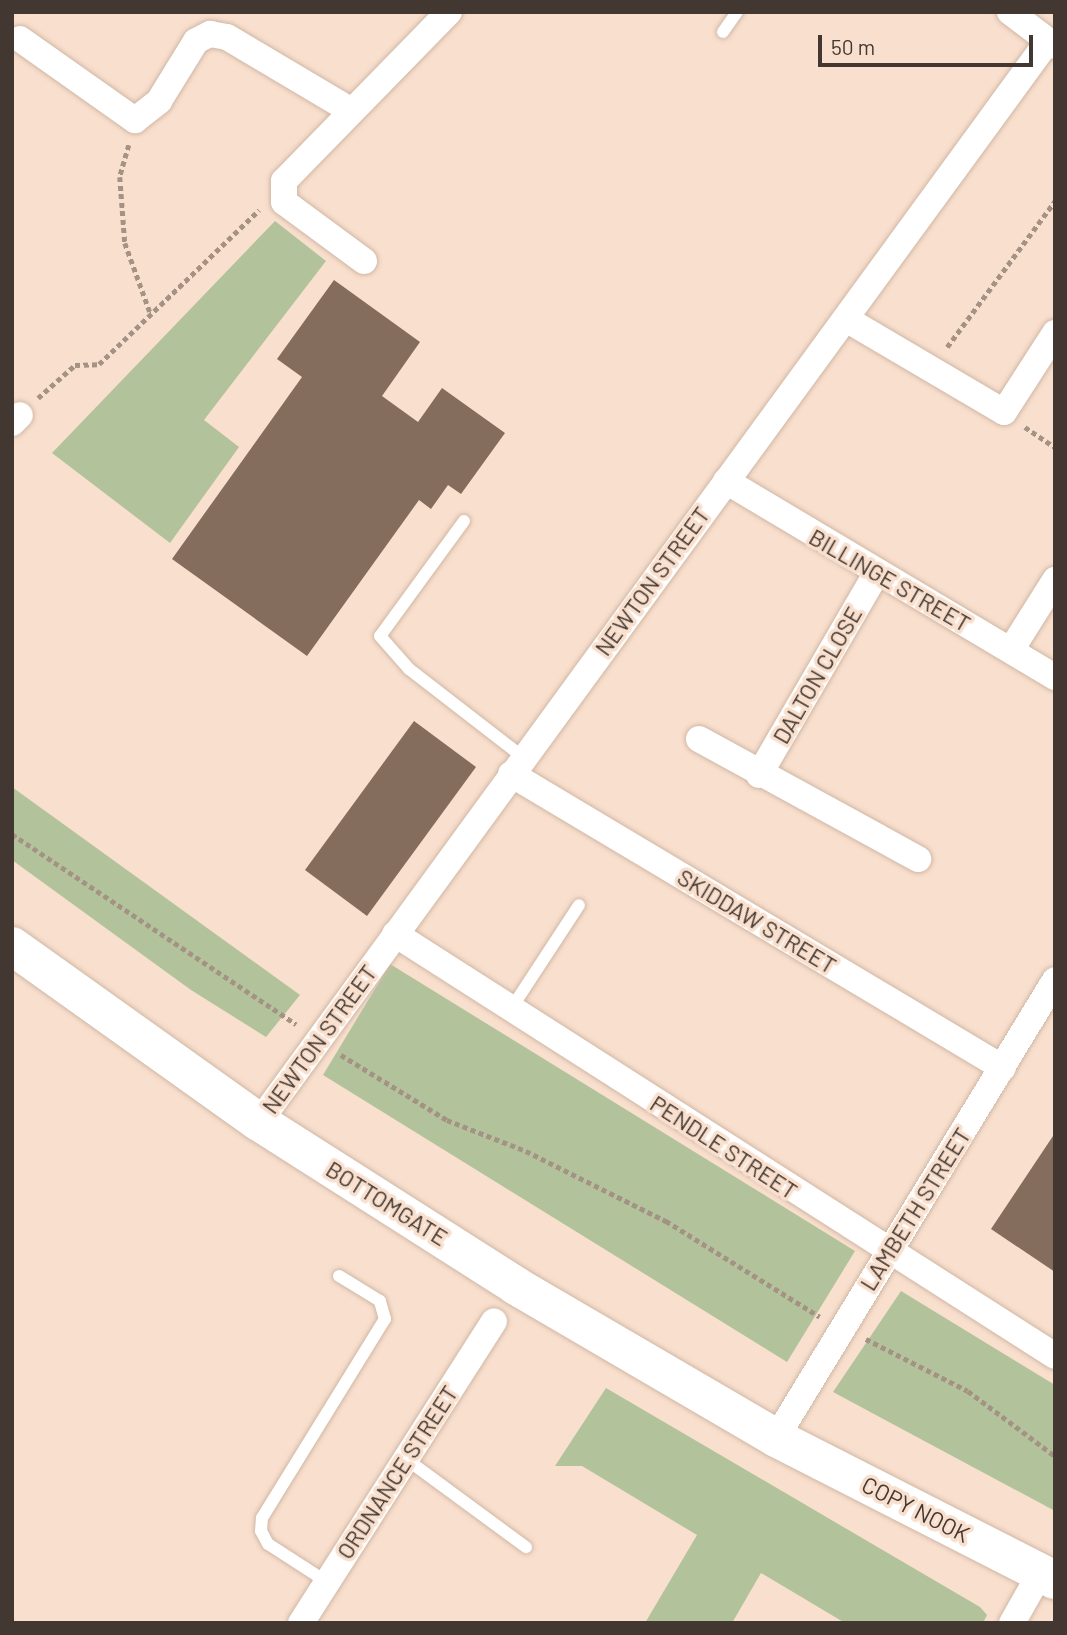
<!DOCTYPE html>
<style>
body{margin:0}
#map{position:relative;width:1067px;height:1635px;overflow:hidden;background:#f9dfcd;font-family:Barlow,sans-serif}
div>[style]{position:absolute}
.green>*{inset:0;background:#b2c39c}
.building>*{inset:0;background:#846d5d}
.path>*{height:4.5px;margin-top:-2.25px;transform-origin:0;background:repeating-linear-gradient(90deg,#a49285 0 5px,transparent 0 8.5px)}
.roads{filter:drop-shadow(0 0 2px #d0b7a5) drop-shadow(0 0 2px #d0b7a5)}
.service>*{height:12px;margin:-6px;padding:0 6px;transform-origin:6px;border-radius:6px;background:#fff}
.minor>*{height:26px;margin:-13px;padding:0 13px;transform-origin:13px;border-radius:13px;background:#fff}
.trunk>*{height:38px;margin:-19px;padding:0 19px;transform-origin:19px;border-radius:19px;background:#fff}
span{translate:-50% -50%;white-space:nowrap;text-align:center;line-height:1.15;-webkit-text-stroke:7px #f9dfcd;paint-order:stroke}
.street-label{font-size:23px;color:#423831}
.frame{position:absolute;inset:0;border:14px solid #423831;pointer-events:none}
.scale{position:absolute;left:818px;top:35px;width:215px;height:32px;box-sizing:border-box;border:4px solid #423831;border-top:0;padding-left:9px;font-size:21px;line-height:24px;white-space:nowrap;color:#423831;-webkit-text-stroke:5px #f9dfcd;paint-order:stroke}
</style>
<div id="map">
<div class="green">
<i style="clip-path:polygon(275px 221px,326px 261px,204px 420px,239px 447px,170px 543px,52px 453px)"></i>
<i style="clip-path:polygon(12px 787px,300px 995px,266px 1037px,191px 990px,12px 860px)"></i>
<i style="clip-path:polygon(390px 964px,855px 1251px,787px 1362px,323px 1075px)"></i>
<i style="clip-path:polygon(901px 1291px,1055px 1385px,1055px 1511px,833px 1392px)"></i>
<i style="clip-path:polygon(606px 1388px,980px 1607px,987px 1615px,983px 1623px,845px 1623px,761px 1573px,732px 1623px,645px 1623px,697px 1535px,582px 1466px,555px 1466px)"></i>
</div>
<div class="building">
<i style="clip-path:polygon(334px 280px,420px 342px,382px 396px,418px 422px,442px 388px,505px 433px,461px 494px,448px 485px,431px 509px,419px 500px,307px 656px,172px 559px,302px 377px,277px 359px)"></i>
<i style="clip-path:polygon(414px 721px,476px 767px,367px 916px,305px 870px)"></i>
<i style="clip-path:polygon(1055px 1133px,1055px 1272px,991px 1229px)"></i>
</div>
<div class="path">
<i style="left:129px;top:145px;width:33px;rotate:106deg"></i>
<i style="left:120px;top:177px;width:66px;rotate:85.7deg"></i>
<i style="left:125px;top:243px;width:73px;rotate:70.1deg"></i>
<i style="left:947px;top:347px;width:182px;rotate:-53.5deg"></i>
<i style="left:38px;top:398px;width:50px;rotate:-41.7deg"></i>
<i style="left:75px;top:365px;width:24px;rotate:-2deg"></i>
<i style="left:99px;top:364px;width:222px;rotate:-43.9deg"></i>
<i style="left:1025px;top:427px;width:36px;rotate:34deg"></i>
<i style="left:12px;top:834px;width:342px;rotate:33.8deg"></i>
<i style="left:341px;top:1055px;width:124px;rotate:31.5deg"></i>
<i style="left:447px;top:1120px;width:85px;rotate:21.4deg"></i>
<i style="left:526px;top:1151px;width:157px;rotate:26.6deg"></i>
<i style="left:666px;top:1221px;width:181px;rotate:31.9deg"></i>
<i style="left:866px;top:1339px;width:114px;rotate:27deg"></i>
<i style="left:968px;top:1391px;width:109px;rotate:36.8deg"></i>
</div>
<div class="roads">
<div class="service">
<i style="left:723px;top:32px;width:24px;rotate:-55deg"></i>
<i style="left:464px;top:521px;width:142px;rotate:126.1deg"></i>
<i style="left:380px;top:636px;width:44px;rotate:48.7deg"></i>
<i style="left:409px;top:669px;width:144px;rotate:37.7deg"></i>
<i style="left:511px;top:1009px;width:124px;rotate:-56.8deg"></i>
<i style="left:406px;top:1459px;width:149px;rotate:36.3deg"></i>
<i style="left:327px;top:1582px;width:70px;rotate:-147.2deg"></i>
<i style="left:268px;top:1544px;width:15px;rotate:-118deg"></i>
<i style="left:261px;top:1531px;width:13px;rotate:-86deg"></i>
<i style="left:262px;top:1518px;width:234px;rotate:-58.3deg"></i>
<i style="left:385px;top:1319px;width:19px;rotate:-106deg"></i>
<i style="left:380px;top:1301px;width:48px;rotate:-148.6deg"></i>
</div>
<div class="minor">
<i style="left:1010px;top:12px;width:56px;rotate:37.1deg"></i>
<i style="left:20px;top:39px;width:141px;rotate:35.2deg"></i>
<i style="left:135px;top:120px;width:31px;rotate:-38deg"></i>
<i style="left:159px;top:101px;width:70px;rotate:-58.3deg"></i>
<i style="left:196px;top:41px;width:16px;rotate:-27deg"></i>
<i style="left:210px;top:34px;width:17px;rotate:10deg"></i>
<i style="left:227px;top:37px;width:143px;rotate:30.7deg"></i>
<i style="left:364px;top:261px;width:99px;rotate:-143.6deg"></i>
<i style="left:284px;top:202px;width:21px;rotate:-90deg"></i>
<i style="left:284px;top:181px;width:236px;rotate:-45.7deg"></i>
<i style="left:846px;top:319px;width:183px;rotate:30.5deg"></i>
<i style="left:1004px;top:412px;width:94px;rotate:-57.2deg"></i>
<i style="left:12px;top:423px;width:11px;rotate:-45deg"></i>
<i style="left:726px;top:481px;width:383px;rotate:30.8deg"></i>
<i style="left:1011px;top:650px;width:83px;rotate:-57.8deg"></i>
<i style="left:699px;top:739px;width:250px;rotate:28.7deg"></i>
<i style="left:511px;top:774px;width:573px;rotate:30.86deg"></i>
<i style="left:759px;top:775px;width:233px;rotate:-59.8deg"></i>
<i style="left:395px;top:934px;width:783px;rotate:32.59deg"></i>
<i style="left:259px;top:1122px;width:1338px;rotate:-53.88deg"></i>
<i style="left:776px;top:1438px;width:536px;rotate:-58.65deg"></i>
<i style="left:301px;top:1623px;width:358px;rotate:-57.4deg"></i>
<i style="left:1012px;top:1623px;width:59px;rotate:-60.4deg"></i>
</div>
<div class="trunk">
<i style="left:12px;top:946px;width:303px;rotate:35.5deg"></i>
<i style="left:259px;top:1122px;width:305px;rotate:32.5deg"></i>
<i style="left:516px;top:1286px;width:301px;rotate:30.3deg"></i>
<i style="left:776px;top:1438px;width:313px;rotate:27deg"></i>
</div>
</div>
<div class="street-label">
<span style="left:890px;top:580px;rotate:30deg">BILLINGE STREET</span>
<span style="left:652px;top:581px;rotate:-54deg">NEWTON STREET</span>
<span style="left:817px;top:675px;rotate:-60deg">DALTON CLOSE</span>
<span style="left:757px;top:921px;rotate:31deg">SKIDDAW STREET</span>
<span style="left:319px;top:1039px;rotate:-54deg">NEWTON STREET</span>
<span style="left:724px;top:1147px;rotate:33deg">PENDLE STREET</span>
<span style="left:387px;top:1203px;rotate:32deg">BOTTOMGATE</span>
<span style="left:915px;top:1209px;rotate:-58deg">LAMBETH STREET</span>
<span style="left:397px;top:1472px;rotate:-57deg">ORDNANCE STREET</span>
<span style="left:916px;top:1509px;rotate:27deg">COPY NOOK</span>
</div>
<div class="frame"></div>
<div class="scale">50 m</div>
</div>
